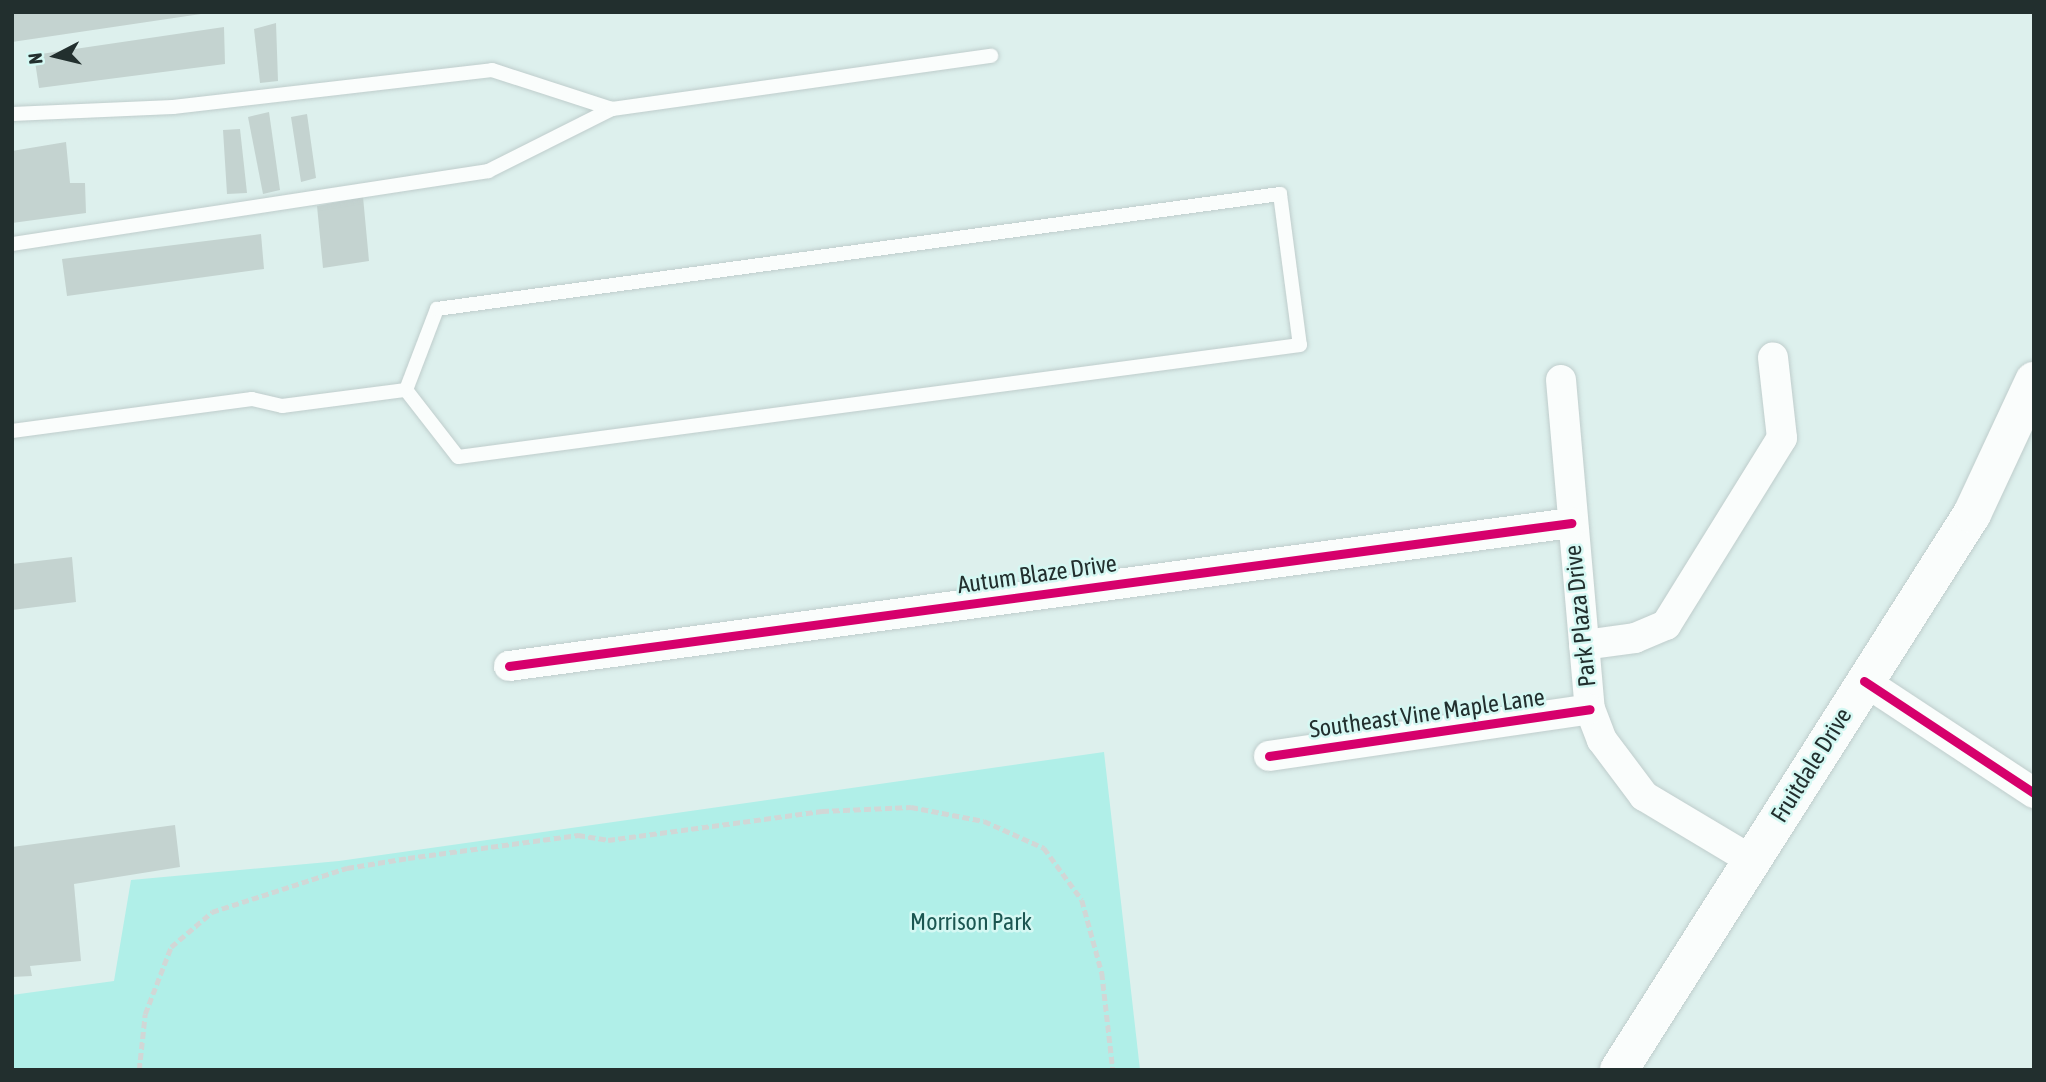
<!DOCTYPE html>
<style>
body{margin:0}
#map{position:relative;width:2046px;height:1082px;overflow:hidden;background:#ddf0ed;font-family:"Asap Condensed",sans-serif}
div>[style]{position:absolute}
.green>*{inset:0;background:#b0efe8}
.building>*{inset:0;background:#c4d3d0}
.path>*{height:4.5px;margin-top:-2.25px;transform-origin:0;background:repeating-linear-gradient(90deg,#d1d7d6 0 7px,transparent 0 10.5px)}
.roads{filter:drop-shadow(0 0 2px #bfcdcc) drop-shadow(0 0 2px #bfcdcc)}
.lane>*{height:14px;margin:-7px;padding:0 7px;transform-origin:7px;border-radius:7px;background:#fafdfc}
.street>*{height:30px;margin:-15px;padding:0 15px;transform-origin:15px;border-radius:15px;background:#fafdfc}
.secondary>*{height:38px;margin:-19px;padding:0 19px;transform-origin:19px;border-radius:19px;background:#fafdfc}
.cycleway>*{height:9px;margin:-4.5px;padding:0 4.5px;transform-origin:4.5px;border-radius:4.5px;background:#d6006c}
span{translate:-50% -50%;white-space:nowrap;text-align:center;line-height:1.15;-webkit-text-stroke:5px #d5f8f3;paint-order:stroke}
.street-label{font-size:24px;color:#222f2e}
.park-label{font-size:24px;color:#1b5651}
.frame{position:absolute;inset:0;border:14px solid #222f2e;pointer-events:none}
.north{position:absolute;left:21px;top:21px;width:70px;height:70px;-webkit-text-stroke:5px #d5f8f3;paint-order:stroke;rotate:263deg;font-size:19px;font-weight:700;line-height:28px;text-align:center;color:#222f2e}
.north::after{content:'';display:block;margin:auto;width:24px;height:32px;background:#222f2e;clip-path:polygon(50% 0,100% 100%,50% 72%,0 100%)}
</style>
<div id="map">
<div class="green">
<i style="clip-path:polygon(1104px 752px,1140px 1070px,12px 1070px,12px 995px,114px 981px,131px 880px,339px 861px)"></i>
</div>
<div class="building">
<i style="clip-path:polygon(12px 12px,201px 12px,201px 14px,12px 42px)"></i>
<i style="clip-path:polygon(276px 23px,278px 81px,260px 83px,254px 29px)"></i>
<i style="clip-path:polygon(224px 27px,225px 64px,39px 88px,34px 55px)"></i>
<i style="clip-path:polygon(269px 112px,280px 190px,263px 194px,248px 117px)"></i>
<i style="clip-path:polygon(307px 114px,316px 178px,301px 182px,291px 117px)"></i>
<i style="clip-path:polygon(240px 129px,247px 193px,227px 194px,223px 130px)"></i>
<i style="clip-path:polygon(66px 142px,70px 183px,85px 183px,86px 213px,12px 223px,12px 151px)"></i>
<i style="clip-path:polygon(363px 197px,369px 261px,323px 268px,317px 206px)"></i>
<i style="clip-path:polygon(261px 234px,264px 269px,67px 296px,62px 259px)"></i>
<i style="clip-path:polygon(72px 557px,76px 602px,12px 610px,12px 564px)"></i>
<i style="clip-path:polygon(175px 825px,180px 867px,74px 884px,81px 961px,30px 966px,32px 976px,12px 977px,12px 847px)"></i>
</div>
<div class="path">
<i style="left:139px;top:1070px;width:56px;rotate:-83.9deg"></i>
<i style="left:145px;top:1014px;width:72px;rotate:-68.8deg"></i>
<i style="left:171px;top:947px;width:54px;rotate:-40.5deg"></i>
<i style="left:212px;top:912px;width:142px;rotate:-18.1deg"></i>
<i style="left:347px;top:868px;width:62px;rotate:-9.3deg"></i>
<i style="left:408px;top:858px;width:172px;rotate:-7.7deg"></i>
<i style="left:578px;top:835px;width:30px;rotate:9deg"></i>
<i style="left:608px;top:840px;width:216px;rotate:-7.7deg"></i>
<i style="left:822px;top:811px;width:89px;rotate:-2.6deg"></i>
<i style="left:911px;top:807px;width:74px;rotate:10.9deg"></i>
<i style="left:984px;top:821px;width:66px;rotate:24.2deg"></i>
<i style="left:1044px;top:848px;width:64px;rotate:53.8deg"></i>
<i style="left:1082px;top:900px;width:76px;rotate:74.7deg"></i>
<i style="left:1102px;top:973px;width:98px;rotate:83.5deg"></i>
</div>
<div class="roads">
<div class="lane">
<i style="left:12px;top:114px;width:161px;rotate:-2.5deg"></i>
<i style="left:173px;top:107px;width:321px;rotate:-6.6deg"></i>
<i style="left:492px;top:70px;width:126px;rotate:18deg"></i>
<i style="left:1280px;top:194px;width:152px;rotate:82.5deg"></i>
<i style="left:1300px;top:345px;width:849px;rotate:172.42deg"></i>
<i style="left:458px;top:457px;width:85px;rotate:-127.8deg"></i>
<i style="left:406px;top:390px;width:87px;rotate:-69.1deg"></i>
<i style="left:437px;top:309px;width:851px;rotate:-7.77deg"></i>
<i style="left:12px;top:244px;width:482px;rotate:-8.7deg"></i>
<i style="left:488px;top:171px;width:139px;rotate:-26.6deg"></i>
<i style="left:612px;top:109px;width:383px;rotate:-8deg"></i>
<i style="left:12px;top:431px;width:242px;rotate:-7.6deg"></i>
<i style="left:252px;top:399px;width:31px;rotate:13deg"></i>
<i style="left:282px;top:406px;width:125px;rotate:-7.4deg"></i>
</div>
<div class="street">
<i style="left:1561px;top:380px;width:330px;rotate:85deg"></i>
<i style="left:1590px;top:709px;width:33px;rotate:69deg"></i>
<i style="left:1602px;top:740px;width:70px;rotate:53.1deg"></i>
<i style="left:1644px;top:796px;width:125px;rotate:30.9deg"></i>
<i style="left:1584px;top:645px;width:51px;rotate:-7.8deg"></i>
<i style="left:1635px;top:638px;width:34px;rotate:-23deg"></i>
<i style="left:1666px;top:625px;width:220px;rotate:-58.2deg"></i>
<i style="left:1782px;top:438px;width:81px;rotate:-96.4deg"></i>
<i style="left:509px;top:666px;width:1072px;rotate:-7.67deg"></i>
<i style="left:1864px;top:681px;width:204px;rotate:33.4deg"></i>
<i style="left:1269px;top:756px;width:324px;rotate:-8.3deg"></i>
</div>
<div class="secondary">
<i style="left:1619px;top:1070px;width:659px;rotate:-57.59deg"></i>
<i style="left:1972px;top:514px;width:147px;rotate:-65deg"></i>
</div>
</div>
<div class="cycleway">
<i style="left:509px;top:666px;width:1072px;rotate:-7.67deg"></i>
<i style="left:1864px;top:681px;width:204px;rotate:33.4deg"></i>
<i style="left:1269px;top:756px;width:324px;rotate:-8.3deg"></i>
</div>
<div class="street-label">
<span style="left:1037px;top:574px;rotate:-8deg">Autum Blaze Drive</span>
<span style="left:1580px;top:616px;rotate:-96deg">Park Plaza Drive</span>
<span style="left:1427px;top:713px;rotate:-8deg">Southeast Vine Maple Lane</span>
<span style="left:1811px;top:765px;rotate:-58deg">Fruitdale Drive</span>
</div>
<div class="park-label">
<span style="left:971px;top:922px">Morrison Park</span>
</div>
<div class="frame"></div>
<div class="north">N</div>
</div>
